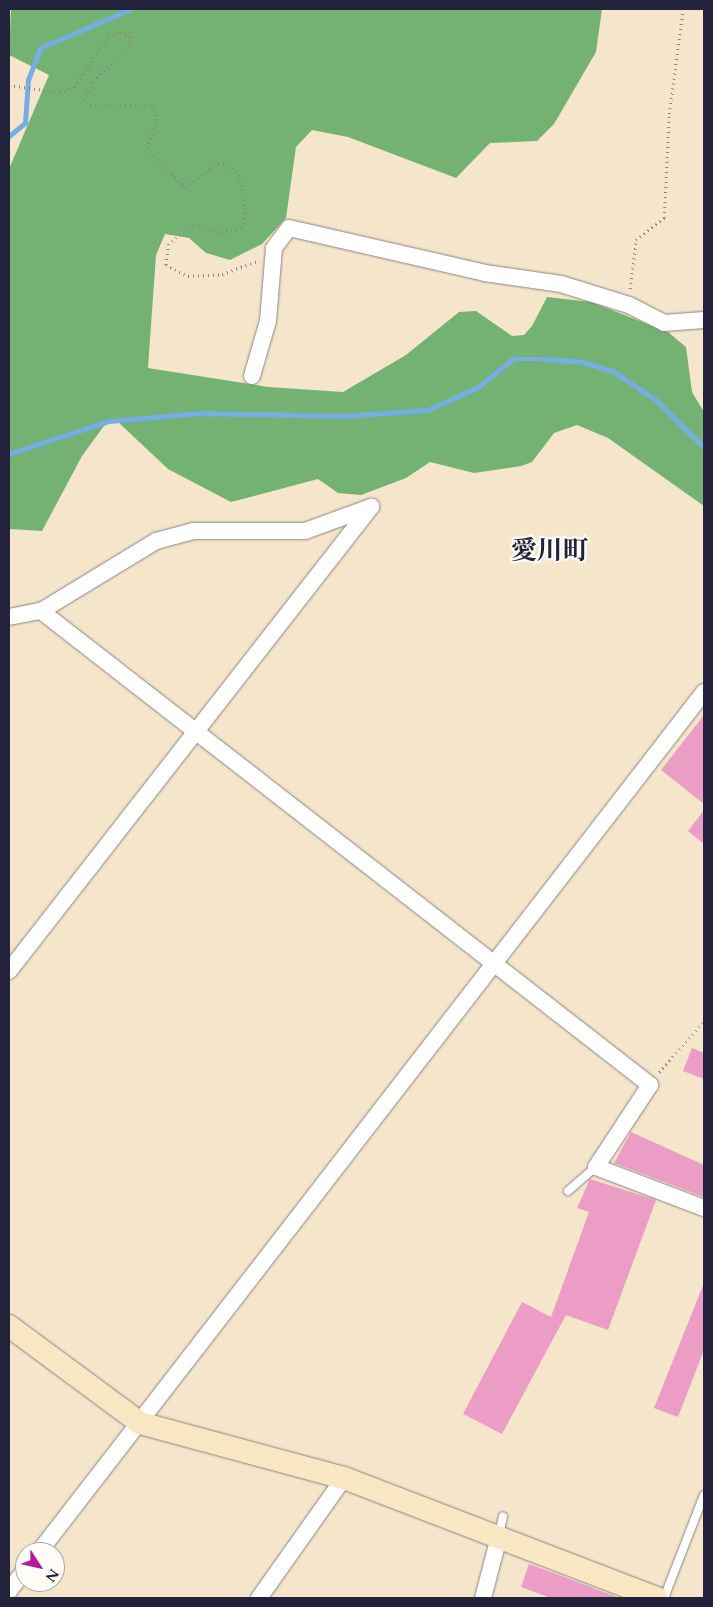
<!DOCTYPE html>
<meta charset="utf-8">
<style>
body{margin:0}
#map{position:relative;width:713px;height:1607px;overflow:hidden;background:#f4e5cb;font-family:Cardo,"Noto Serif JP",serif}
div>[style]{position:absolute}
.forest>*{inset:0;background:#74b273}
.stream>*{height:4.5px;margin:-2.25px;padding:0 2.25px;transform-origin:2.25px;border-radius:2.25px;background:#75ade4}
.building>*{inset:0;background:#ec9dc5}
.path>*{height:2.5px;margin-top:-1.25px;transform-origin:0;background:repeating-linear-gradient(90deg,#8b8483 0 1px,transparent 0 5px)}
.roads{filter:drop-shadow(0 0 1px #8b8483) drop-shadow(0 0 1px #8b8483)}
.lane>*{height:8px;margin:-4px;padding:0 4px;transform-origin:4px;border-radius:4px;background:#fff}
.street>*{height:16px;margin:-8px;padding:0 8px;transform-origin:8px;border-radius:8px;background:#fff}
.secondary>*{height:22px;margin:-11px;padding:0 11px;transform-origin:11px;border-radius:11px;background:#f9e7c3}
span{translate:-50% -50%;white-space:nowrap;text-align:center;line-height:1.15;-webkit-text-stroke:4.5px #fdfcf7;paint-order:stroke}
.district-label{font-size:26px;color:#22223b;font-weight:700}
.frame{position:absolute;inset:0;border:10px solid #22223b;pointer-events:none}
.north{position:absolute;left:15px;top:1542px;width:50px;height:50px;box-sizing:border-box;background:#fdfcf7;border:1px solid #a5a5ac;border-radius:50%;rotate:125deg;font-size:14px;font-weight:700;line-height:20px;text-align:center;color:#22223b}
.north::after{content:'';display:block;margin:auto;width:18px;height:22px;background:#b5179e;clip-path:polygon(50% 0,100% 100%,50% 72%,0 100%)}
</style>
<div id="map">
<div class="forest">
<i style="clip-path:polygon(11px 9px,602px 9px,596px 52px,554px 124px,537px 141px,490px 143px,456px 178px,348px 137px,312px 130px,296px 147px,286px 218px,262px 244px,230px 260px,206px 253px,189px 238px,165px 234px,156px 255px,148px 368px,268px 387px,343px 392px,406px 355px,459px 312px,476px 311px,512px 336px,524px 335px,532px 326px,547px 297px,591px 302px,668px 332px,686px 347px,692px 392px,704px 412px,704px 506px,608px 438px,577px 425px,554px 433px,532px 462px,521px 466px,474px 473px,430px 462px,406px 478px,361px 495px,338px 493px,318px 479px,231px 502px,168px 469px,118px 422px,106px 423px,82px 456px,42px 531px,9px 529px,9px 169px,49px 75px,9px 55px)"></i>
</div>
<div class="stream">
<i style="left:9px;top:136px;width:21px;rotate:-39deg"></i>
<i style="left:25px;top:123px;width:43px;rotate:-86deg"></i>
<i style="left:28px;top:80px;width:34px;rotate:-69deg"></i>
<i style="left:40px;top:48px;width:99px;rotate:-23.2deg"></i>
<i style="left:9px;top:454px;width:105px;rotate:-18.3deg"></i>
<i style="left:109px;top:421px;width:92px;rotate:-5deg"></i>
<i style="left:201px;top:413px;width:141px;rotate:1.2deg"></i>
<i style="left:342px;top:416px;width:86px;rotate:-4deg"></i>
<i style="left:428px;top:410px;width:55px;rotate:-24.7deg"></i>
<i style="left:478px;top:387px;width:45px;rotate:-38.7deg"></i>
<i style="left:513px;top:359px;width:31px"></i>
<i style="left:544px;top:359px;width:39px;rotate:4deg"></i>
<i style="left:583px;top:362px;width:31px;rotate:17deg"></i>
<i style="left:613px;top:371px;width:50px;rotate:33.7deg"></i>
<i style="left:655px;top:399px;width:69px;rotate:44.4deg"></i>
</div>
<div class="building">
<i style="clip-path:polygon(704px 715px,704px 804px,661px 770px)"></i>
<i style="clip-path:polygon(704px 810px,704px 844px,688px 831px)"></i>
<i style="clip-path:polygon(692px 1048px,704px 1053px,704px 1079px,683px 1071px)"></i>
<i style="clip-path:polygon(631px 1132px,704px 1165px,704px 1197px,614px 1163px)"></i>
<i style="clip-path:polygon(590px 1179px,656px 1200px,608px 1330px,566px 1315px,502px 1434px,463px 1414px,522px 1302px,551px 1317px,589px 1212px,577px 1208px)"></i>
<i style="clip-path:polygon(704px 1283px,704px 1350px,678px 1417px,654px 1408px)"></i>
<i style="clip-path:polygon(529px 1564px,575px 1581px,619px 1598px,551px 1598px,521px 1587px)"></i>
</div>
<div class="path">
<i style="left:9px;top:85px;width:50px;rotate:8deg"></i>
<i style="left:59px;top:92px;width:16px;rotate:-18deg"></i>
<i style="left:74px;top:87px;width:60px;rotate:-55.8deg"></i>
<i style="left:108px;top:37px;width:14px;rotate:-21deg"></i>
<i style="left:121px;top:32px;width:11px;rotate:27deg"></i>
<i style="left:131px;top:37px;width:9px;rotate:96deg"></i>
<i style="left:130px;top:46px;width:46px;rotate:135.9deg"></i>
<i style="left:97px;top:78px;width:25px;rotate:122deg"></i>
<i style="left:84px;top:99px;width:8px;rotate:45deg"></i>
<i style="left:90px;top:105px;width:63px"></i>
<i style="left:153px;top:105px;width:15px;rotate:74deg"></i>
<i style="left:157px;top:119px;width:29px;rotate:108deg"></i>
<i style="left:148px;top:147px;width:10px;rotate:61deg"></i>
<i style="left:153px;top:156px;width:45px;rotate:44.1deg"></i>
<i style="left:185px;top:187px;width:41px;rotate:-36deg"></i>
<i style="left:218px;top:163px;width:10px;rotate:11deg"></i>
<i style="left:228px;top:165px;width:15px;rotate:42deg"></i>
<i style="left:239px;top:175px;width:34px;rotate:78deg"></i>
<i style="left:246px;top:208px;width:21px;rotate:101deg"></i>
<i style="left:242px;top:229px;width:19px;rotate:168deg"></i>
<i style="left:223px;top:233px;width:32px;rotate:-166deg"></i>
<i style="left:192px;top:225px;width:30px;rotate:140deg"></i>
<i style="left:169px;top:244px;width:21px;rotate:98deg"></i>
<i style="left:166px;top:265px;width:25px;rotate:27deg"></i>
<i style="left:188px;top:276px;width:34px;rotate:-3deg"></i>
<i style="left:222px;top:274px;width:37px;rotate:-20deg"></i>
<i style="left:630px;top:289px;width:49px;rotate:-83deg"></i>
<i style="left:636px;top:240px;width:36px;rotate:-38deg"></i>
<i style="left:664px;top:218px;width:104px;rotate:-87.2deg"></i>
<i style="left:669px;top:114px;width:106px;rotate:-82.4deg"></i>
<i style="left:659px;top:1072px;width:68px;rotate:-48.6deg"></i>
</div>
<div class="roads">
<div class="lane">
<i style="left:568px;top:1191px;width:37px;rotate:-41deg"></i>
<i style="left:499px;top:1535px;width:19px;rotate:-78deg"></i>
<i style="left:664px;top:1598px;width:110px;rotate:-68.8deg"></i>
</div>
<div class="street">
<i style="left:252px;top:376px;width:57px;rotate:-73.8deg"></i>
<i style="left:268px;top:321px;width:73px;rotate:-85.3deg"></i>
<i style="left:274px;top:248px;width:25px;rotate:-53deg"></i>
<i style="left:289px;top:228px;width:201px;rotate:12.9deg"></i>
<i style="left:485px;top:273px;width:77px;rotate:8.2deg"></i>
<i style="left:561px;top:284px;width:71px;rotate:17.2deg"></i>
<i style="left:629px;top:305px;width:39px;rotate:27deg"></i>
<i style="left:664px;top:323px;width:40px;rotate:-4.3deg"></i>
<i style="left:41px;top:611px;width:135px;rotate:-31.3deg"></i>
<i style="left:156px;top:541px;width:38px;rotate:-15deg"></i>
<i style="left:193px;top:531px;width:112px"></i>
<i style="left:305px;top:531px;width:70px;rotate:-20deg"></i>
<i style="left:9px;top:617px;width:33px;rotate:-11deg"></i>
<i style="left:41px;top:611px;width:772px;rotate:37.89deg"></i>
<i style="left:650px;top:1085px;width:98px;rotate:123.4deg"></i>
<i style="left:596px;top:1167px;width:116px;rotate:20.8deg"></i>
<i style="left:9px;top:971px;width:589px;rotate:-52.04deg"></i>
<i style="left:39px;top:1552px;width:1087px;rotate:-52.29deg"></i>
<i style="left:9px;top:1591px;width:26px;rotate:-53deg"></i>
<i style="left:259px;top:1598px;width:147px;rotate:-54.7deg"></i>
<i style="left:483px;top:1598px;width:63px;rotate:-75.3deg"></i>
</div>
<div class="secondary">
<i style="left:9px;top:1326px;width:163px;rotate:36.5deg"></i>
<i style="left:140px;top:1423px;width:211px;rotate:15.1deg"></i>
<i style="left:344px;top:1478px;width:335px;rotate:21deg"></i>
</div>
</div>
<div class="district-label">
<span style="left:550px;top:551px">愛川町</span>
</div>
<div class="frame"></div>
<div class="north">N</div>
</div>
